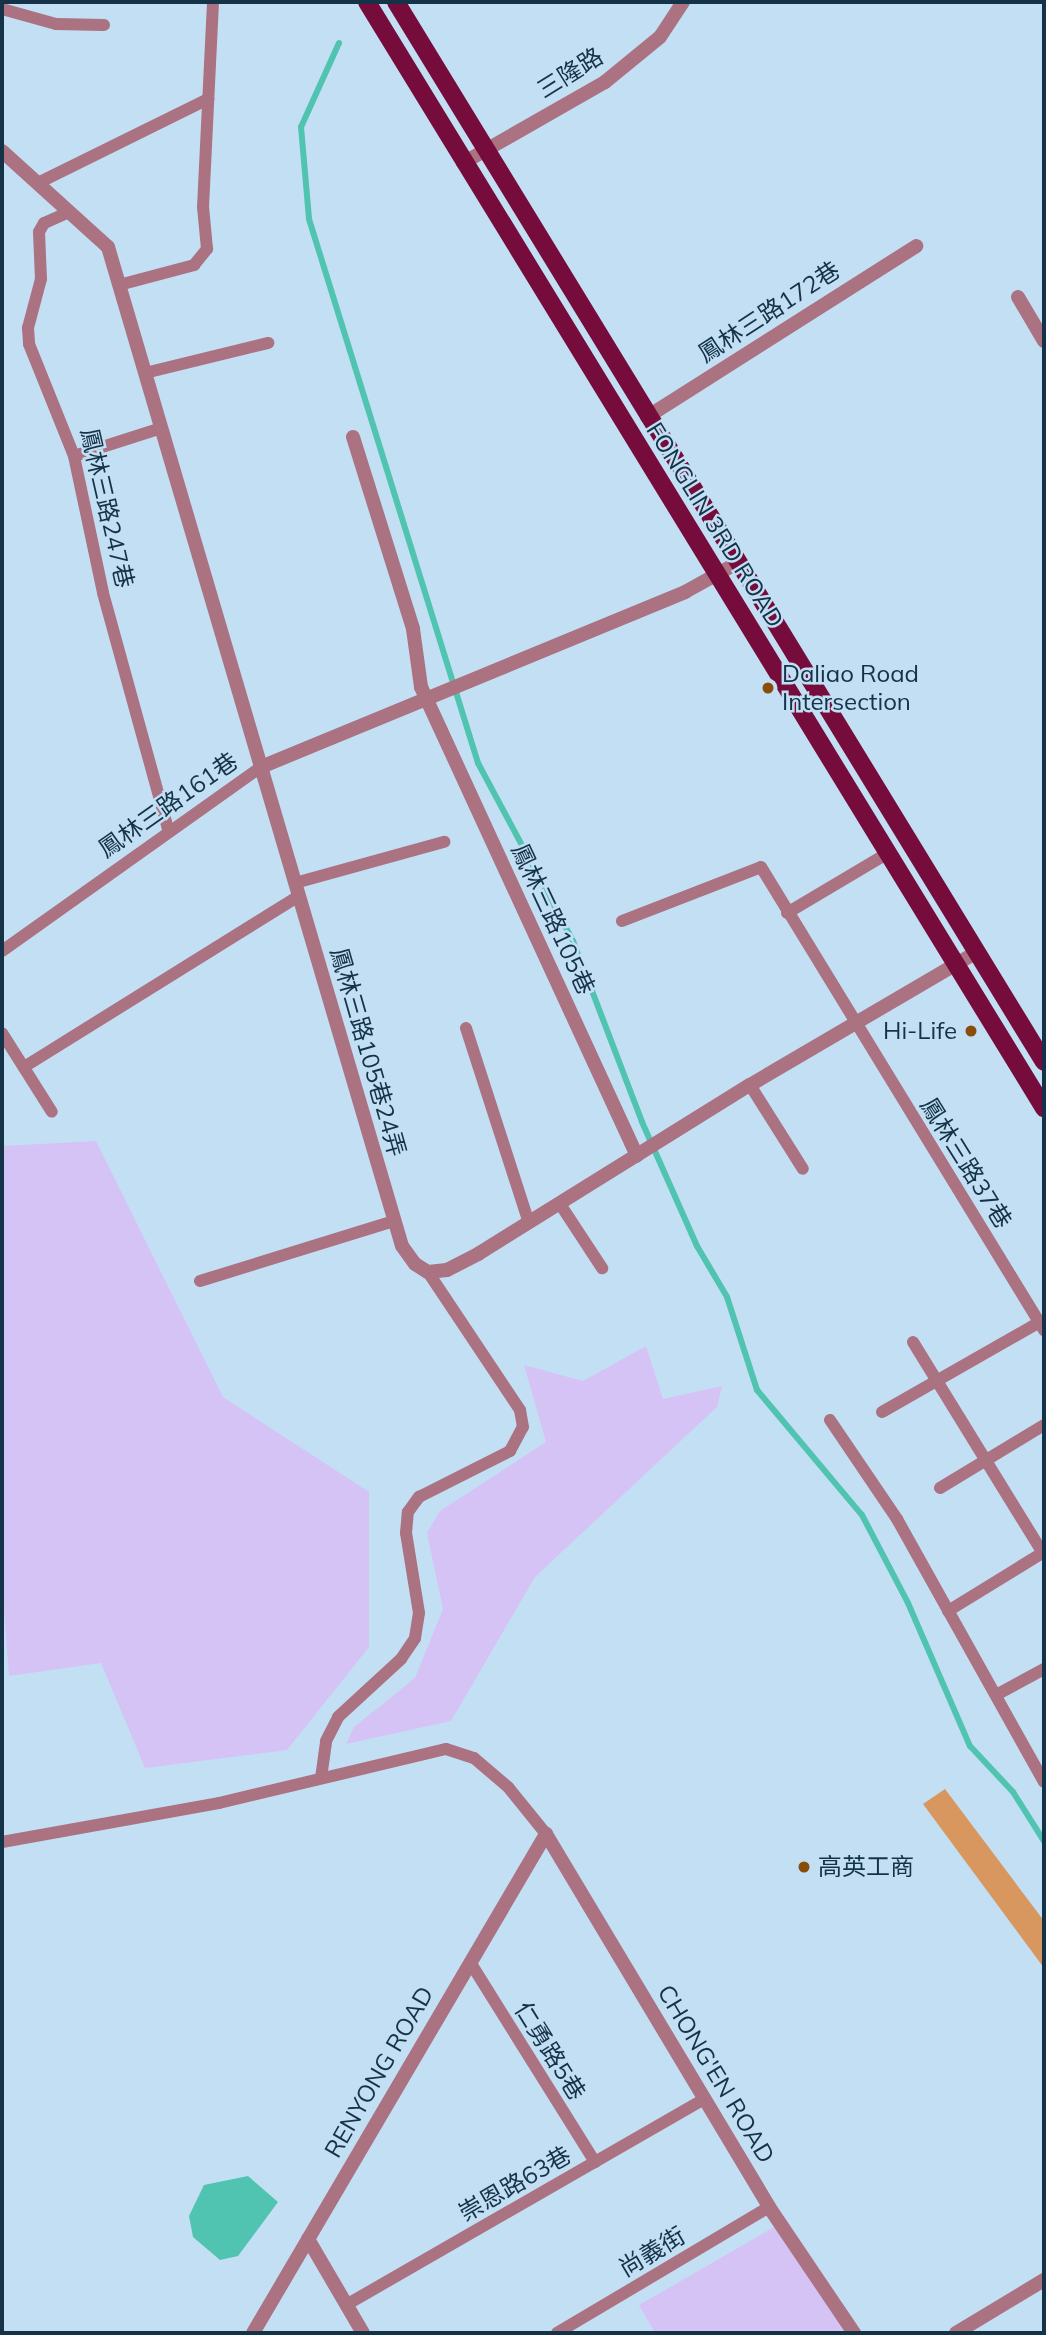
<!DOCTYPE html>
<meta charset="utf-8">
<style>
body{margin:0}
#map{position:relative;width:1046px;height:2335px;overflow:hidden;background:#c3dff4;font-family:Mulish,"Noto Sans TC",sans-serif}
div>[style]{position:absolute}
.green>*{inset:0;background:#d5c3f6}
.water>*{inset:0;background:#51c3b1}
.stream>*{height:6px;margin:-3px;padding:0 3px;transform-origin:3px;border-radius:3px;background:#51c3b1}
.building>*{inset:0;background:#d8975f}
.service>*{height:12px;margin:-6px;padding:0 6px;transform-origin:6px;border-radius:6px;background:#ab7282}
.minor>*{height:14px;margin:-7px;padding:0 7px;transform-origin:7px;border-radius:7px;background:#ab7282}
.tertiary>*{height:14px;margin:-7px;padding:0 7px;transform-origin:7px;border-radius:7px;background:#ab7282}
.primary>*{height:18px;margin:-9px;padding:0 9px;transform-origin:9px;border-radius:9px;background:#760c3c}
.dots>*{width:19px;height:19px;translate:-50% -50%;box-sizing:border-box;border:4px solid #c3dff4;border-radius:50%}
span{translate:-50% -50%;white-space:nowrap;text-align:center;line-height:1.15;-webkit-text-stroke:5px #c3dff4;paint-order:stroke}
.street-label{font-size:24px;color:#143348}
.poi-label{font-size:24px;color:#143348}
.left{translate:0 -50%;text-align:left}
.right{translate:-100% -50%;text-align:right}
.frame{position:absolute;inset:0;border:4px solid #143348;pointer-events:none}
</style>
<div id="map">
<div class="green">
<i style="clip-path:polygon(96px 1141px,223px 1397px,369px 1492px,369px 1647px,287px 1750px,145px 1768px,101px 1663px,9px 1676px,2px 1583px,2px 1146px)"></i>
<i style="clip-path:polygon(646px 1346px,663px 1399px,722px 1386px,717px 1407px,535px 1577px,451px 1721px,346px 1744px,354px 1727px,415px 1678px,443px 1609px,427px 1533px,440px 1511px,546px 1442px,524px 1365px,583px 1381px)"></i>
<i style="clip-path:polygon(776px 2226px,846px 2333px,655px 2333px,639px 2305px)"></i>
</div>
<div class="water">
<i style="clip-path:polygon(248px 2176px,278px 2202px,238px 2256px,220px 2260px,193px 2237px,189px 2216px,204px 2185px)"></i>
</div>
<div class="stream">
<i style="left:339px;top:43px;width:92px;rotate:114.3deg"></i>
<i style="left:301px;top:127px;width:92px;rotate:85deg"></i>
<i style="left:309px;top:219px;width:570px;rotate:72.74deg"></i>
<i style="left:478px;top:763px;width:202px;rotate:61.9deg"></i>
<i style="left:573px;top:941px;width:194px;rotate:69.1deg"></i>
<i style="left:642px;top:1122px;width:136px;rotate:66.1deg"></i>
<i style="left:697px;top:1246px;width:59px;rotate:59.5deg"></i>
<i style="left:727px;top:1297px;width:98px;rotate:72.1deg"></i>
<i style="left:757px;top:1390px;width:163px;rotate:50deg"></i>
<i style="left:862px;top:1515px;width:99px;rotate:62.4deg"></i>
<i style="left:908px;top:1603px;width:156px;rotate:66.6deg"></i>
<i style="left:970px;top:1746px;width:63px;rotate:46.9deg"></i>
<i style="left:1013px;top:1792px;width:58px;rotate:57.7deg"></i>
</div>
<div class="building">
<i style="clip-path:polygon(945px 1789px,1044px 1921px,1044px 1968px,923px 1804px)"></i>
</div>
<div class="service">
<i style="left:2px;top:9px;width:56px;rotate:15.5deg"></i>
<i style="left:56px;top:24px;width:48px;rotate:1.2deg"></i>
<i style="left:38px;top:183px;width:190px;rotate:-26.3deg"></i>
<i style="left:69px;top:212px;width:27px;rotate:156deg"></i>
<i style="left:44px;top:223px;width:10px;rotate:119deg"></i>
<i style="left:39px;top:232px;width:47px;rotate:87.6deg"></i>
<i style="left:41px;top:279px;width:51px;rotate:104.9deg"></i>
<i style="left:28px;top:328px;width:16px;rotate:86deg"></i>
<i style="left:29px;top:344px;width:121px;rotate:68.1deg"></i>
<i style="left:74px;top:456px;width:140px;rotate:78deg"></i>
<i style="left:103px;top:593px;width:248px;rotate:74.6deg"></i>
<i style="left:119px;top:285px;width:78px;rotate:-14.9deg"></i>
<i style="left:194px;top:265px;width:21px;rotate:-51deg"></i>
<i style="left:207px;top:249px;width:42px;rotate:-95.4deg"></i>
<i style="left:203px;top:207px;width:205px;rotate:-87.2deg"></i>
<i style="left:145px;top:373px;width:127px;rotate:-13.7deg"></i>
<i style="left:74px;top:456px;width:91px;rotate:-17.8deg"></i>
<i style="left:295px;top:883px;width:155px;rotate:-15.4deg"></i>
<i style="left:787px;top:913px;width:117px;rotate:-30.7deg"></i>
<i style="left:622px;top:921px;width:149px;rotate:-21.2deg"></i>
<i style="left:761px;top:867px;width:543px;rotate:58.57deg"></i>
<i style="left:2px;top:951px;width:318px;rotate:-35.4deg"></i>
<i style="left:466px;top:1028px;width:205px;rotate:72.1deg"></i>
<i style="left:2px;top:1033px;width:93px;rotate:57.7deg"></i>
<i style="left:24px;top:1067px;width:324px;rotate:-31.9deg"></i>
<i style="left:750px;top:1085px;width:99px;rotate:57.8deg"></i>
<i style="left:560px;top:1204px;width:77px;rotate:56.7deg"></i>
<i style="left:200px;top:1281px;width:203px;rotate:-17.2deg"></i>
<i style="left:913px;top:1342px;width:248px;rotate:58.4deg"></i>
<i style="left:882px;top:1412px;width:182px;rotate:-29.7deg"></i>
<i style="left:830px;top:1420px;width:120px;rotate:55.9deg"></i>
<i style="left:897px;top:1519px;width:301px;rotate:60.8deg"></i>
<i style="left:940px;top:1488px;width:122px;rotate:-31.2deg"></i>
<i style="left:948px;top:1611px;width:113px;rotate:-31.6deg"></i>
<i style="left:996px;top:1695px;width:55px;rotate:-28.4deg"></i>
<i style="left:321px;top:1778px;width:37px;rotate:-82deg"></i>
<i style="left:326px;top:1741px;width:27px;rotate:-63deg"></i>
<i style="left:338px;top:1717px;width:86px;rotate:-42.6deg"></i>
<i style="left:401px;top:1659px;width:25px;rotate:-56deg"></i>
<i style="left:415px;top:1638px;width:25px;rotate:-81deg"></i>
<i style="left:419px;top:1613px;width:81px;rotate:-99.2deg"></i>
<i style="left:406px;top:1533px;width:21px;rotate:-85deg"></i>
<i style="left:408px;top:1512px;width:19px;rotate:-54deg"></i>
<i style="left:419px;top:1497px;width:102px;rotate:-26.8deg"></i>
<i style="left:510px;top:1451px;width:27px;rotate:-62deg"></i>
<i style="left:523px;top:1427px;width:17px;rotate:-100deg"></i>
<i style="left:520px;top:1410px;width:166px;rotate:-123.7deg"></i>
<i style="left:2px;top:1842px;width:220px;rotate:-10.2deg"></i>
<i style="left:219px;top:1803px;width:233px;rotate:-13.4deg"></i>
<i style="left:446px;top:1749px;width:29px;rotate:18deg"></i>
<i style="left:474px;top:1758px;width:45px;rotate:40.5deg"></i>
<i style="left:508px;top:1787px;width:60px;rotate:51deg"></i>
<i style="left:470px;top:1962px;width:236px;rotate:58deg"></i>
<i style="left:346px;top:2305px;width:413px;rotate:-29.9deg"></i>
<i style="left:557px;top:2333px;width:247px;rotate:-30.7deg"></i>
</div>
<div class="minor">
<i style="left:2px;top:151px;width:143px;rotate:42.2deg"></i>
<i style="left:108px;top:247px;width:1041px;rotate:73.6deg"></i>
<i style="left:402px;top:1246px;width:22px;rotate:54deg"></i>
<i style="left:415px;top:1264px;width:15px;rotate:32deg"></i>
<i style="left:428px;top:1272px;width:19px;rotate:-6deg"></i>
<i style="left:447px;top:1270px;width:35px;rotate:-27deg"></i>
<i style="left:478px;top:1254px;width:320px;rotate:-31.9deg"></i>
<i style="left:750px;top:1085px;width:263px;rotate:-30.4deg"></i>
<i style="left:1018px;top:297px;width:51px;rotate:59.4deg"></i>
<i style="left:647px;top:417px;width:319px;rotate:-32.4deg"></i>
<i style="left:353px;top:437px;width:201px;rotate:72.6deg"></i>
<i style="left:413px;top:629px;width:59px;rotate:82.1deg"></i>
<i style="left:421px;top:687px;width:516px;rotate:65.27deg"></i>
<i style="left:261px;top:767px;width:459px;rotate:-22.4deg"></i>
<i style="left:685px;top:592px;width:60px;rotate:-29.1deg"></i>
<i style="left:308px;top:2239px;width:109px;rotate:59.7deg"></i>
<i style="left:253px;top:2333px;width:579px;rotate:-59.58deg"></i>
<i style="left:546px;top:1834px;width:435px;rotate:59.1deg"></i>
<i style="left:769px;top:2207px;width:152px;rotate:56deg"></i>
<i style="left:956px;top:2333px;width:103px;rotate:-31.1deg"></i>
</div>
<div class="tertiary">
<i style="left:463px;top:163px;width:163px;rotate:-29.7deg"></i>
<i style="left:605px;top:82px;width:71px;rotate:-39.3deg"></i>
<i style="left:660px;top:37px;width:42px;rotate:-56.7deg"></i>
</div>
<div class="primary">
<i style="left:367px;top:2px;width:1297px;rotate:58.53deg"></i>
<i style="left:396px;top:2px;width:1242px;rotate:58.56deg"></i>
</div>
<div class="dots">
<i style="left:768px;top:688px;background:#894d0a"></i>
<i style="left:971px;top:1031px;background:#894d0a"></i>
<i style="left:804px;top:1867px;background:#894d0a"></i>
</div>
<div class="street-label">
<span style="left:570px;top:73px;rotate:-32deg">三隆路</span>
<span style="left:769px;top:312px;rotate:-33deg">鳳林三路172巷</span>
<span style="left:107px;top:508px;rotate:77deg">鳳林三路247巷</span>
<span style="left:715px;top:525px;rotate:58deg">FONGLIN 3RD ROAD</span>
<span style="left:168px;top:805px;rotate:-35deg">鳳林三路161巷</span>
<span style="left:553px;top:919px;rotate:65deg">鳳林三路105巷</span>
<span style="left:368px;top:1052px;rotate:74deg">鳳林三路105巷24弄</span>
<span style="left:966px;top:1163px;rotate:58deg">鳳林三路37巷</span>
<span style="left:550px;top:2051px;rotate:58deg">仁勇路5巷</span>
<span style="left:379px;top:2072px;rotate:-60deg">RENYONG ROAD</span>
<span style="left:716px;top:2074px;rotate:59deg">CHONG'EN ROAD</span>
<span style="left:515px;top:2184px;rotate:-30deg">崇恩路63巷</span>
<span style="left:652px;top:2252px;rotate:-31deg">尚義街</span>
</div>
<div class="poi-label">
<span class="left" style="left:782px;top:688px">Daliao Road<br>Intersection</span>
<span class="right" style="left:957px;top:1031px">Hi-Life</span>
<span class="left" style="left:818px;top:1867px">高英工商</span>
</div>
<div class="frame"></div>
</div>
